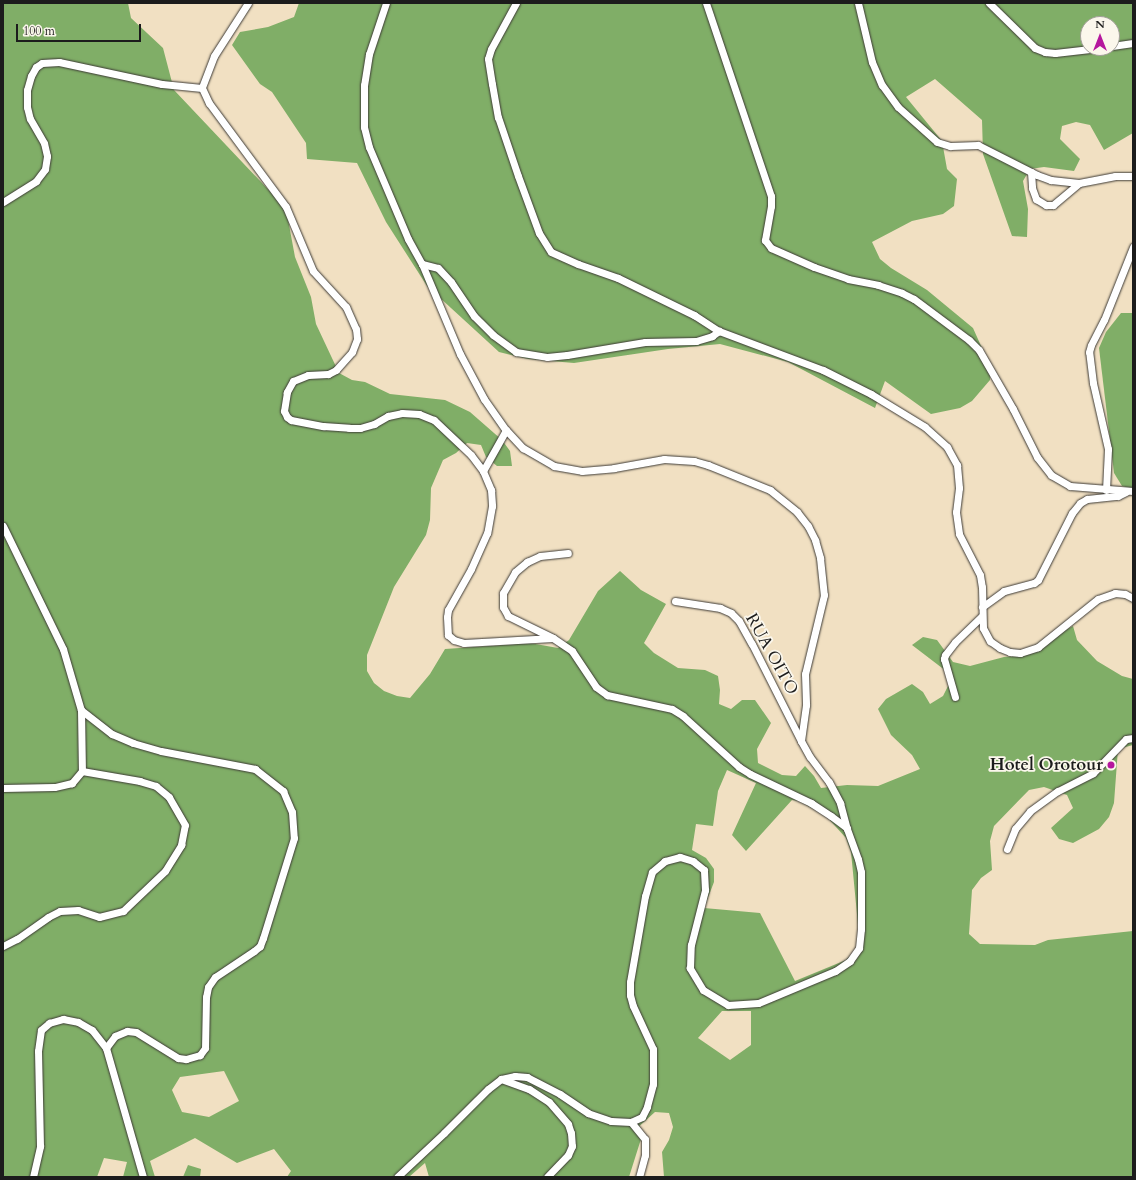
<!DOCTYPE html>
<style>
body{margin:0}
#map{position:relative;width:1136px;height:1180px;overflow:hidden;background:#f1e0c2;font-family:Cardo,serif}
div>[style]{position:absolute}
.forest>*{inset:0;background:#80ae67}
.roads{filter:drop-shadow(0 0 1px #3c3935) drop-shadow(0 0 1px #3c3935)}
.street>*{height:7px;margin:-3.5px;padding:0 3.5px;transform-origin:3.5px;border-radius:3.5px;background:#fff}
.dots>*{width:11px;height:11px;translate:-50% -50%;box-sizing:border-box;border:2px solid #fbf7ec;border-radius:50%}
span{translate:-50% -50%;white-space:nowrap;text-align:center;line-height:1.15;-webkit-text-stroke:3.5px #fbf7ec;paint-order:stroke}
.street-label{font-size:17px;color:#1c1c1c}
.poi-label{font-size:17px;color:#1c1c1c;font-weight:700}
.right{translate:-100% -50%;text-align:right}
.frame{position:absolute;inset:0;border:4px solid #1c1c1c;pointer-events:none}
.north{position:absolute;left:1080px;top:16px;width:40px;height:40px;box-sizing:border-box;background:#fbf7ec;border:1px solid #a29f99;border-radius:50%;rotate:0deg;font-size:11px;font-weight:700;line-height:16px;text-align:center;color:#1c1c1c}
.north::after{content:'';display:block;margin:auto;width:14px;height:18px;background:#b5179e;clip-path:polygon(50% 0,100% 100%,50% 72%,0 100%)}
.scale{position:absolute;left:16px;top:24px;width:125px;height:18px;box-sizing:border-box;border:2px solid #1c1c1c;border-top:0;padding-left:5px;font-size:12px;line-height:14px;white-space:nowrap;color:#1c1c1c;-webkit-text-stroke:3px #fbf7ec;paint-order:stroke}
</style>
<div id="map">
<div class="forest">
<i style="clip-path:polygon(evenodd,3px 3px,128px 3px,131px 18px,163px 48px,174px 90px,279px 201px,287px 214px,295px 257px,311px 297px,316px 324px,339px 373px,352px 380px,365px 382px,390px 394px,445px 400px,470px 412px,502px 440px,510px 451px,512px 466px,497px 466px,486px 457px,481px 445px,467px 443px,456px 453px,443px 460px,431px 488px,430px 520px,426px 535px,394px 587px,367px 655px,367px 671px,374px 683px,384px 691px,397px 696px,410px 698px,430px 674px,445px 649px,530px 643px,558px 648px,569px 640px,598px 591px,620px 571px,641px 590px,666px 604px,644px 643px,654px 653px,678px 668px,705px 670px,718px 676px,720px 690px,719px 704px,731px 709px,742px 700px,755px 700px,771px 723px,757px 749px,758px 763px,782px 775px,796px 776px,805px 766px,814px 776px,821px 788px,847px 785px,878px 786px,920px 769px,912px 755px,891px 735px,878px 709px,886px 699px,912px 684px,923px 692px,930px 704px,943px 696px,949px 684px,946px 671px,912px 645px,923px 637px,937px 640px,953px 662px,970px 666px,1004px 657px,1018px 656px,1073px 626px,1077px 640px,1097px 661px,1122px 676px,1133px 679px,1133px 745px,1118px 749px,1114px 803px,1109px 817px,1099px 829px,1073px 843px,1059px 839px,1051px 828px,1073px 808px,1067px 795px,1044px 787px,1029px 790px,994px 826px,990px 841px,992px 870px,981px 878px,972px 890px,969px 934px,980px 944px,1035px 945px,1048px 940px,1133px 931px,1133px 1177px,664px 1177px,662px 1152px,669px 1140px,673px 1127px,669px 1113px,655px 1112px,635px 1130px,641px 1139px,629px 1177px,429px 1177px,425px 1163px,409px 1177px,287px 1177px,291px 1171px,274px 1149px,237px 1163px,195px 1138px,150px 1161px,155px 1177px,123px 1177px,127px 1162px,104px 1158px,97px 1177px,3px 1177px,3px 3px,727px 770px,756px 783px,732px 835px,746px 851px,792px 800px,799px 801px,826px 816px,846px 838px,851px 852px,859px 935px,857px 949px,846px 960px,795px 981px,760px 913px,704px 908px,714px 882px,714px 869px,706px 858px,692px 850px,696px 824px,713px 826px,718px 791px,727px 770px,3px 3px,722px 1011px,751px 1011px,751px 1045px,730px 1060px,698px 1038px,722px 1011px,3px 3px,224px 1071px,239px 1101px,209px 1117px,182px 1112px,172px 1090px,180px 1077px,224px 1071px)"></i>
<i style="clip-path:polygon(evenodd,299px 3px,1133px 3px,1133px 133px,1104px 150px,1090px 125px,1076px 122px,1062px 126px,1060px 139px,1080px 159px,1074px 171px,1044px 167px,1030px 169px,1023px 181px,1028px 209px,1027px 237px,1012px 236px,983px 154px,982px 120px,935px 79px,906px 97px,942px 141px,947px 169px,957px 179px,954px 206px,943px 214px,912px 221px,872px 242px,880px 259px,891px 268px,927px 290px,973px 328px,990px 366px,990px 380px,972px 401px,960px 408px,931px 414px,885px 381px,875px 408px,788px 362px,720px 344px,668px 349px,574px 363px,528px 359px,499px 352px,427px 286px,386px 222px,357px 163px,307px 159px,306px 143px,272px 92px,260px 84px,232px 45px,240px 32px,268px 27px,294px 17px,299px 3px,1088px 24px,1112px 24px,1112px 48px,1088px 48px,1088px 24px)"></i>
<i style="clip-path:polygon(1121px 313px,1133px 313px,1133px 489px,1122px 486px,1114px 473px,1099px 348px,1106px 332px)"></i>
<i style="clip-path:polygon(188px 1165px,201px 1169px,200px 1177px,183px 1177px)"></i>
</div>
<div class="roads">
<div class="street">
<i style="left:248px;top:3px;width:63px;rotate:122.7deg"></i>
<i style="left:214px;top:56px;width:34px;rotate:111deg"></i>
<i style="left:202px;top:88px;width:17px;rotate:65deg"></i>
<i style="left:209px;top:103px;width:129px;rotate:53.5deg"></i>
<i style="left:286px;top:207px;width:69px;rotate:67.1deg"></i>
<i style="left:313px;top:271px;width:49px;rotate:47.5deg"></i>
<i style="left:346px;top:307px;width:24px;rotate:66deg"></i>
<i style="left:356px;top:329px;width:10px;rotate:84deg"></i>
<i style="left:357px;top:339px;width:14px;rotate:111deg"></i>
<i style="left:352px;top:352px;width:24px;rotate:132deg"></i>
<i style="left:336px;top:370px;width:9px;rotate:153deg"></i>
<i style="left:328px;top:374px;width:20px;rotate:177deg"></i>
<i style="left:308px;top:375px;width:16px;rotate:158deg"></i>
<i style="left:293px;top:381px;width:13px;rotate:119deg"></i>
<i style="left:287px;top:392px;width:19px;rotate:99deg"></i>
<i style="left:284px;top:411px;width:7px;rotate:63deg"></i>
<i style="left:287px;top:417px;width:5px;rotate:37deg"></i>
<i style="left:291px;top:420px;width:33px;rotate:11deg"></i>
<i style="left:323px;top:426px;width:26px;rotate:4deg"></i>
<i style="left:349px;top:428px;width:11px"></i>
<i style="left:360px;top:428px;width:15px;rotate:-16deg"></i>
<i style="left:374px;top:424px;width:16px;rotate:-30deg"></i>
<i style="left:388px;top:416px;width:14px;rotate:-12deg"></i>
<i style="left:402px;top:413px;width:17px;rotate:3deg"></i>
<i style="left:419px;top:414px;width:16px;rotate:22deg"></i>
<i style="left:434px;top:420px;width:51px;rotate:43.4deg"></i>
<i style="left:471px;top:455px;width:20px;rotate:53deg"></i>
<i style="left:483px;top:471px;width:21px;rotate:67deg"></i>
<i style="left:491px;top:490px;width:16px;rotate:86deg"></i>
<i style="left:492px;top:506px;width:27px;rotate:100deg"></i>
<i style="left:487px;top:533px;width:39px;rotate:114deg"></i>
<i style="left:471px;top:569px;width:47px;rotate:119.3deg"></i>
<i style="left:448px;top:610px;width:7px;rotate:98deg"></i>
<i style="left:447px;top:617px;width:18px;rotate:87deg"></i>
<i style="left:448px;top:635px;width:8px;rotate:40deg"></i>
<i style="left:454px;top:640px;width:10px;rotate:17deg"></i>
<i style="left:464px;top:643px;width:89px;rotate:-3.2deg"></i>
<i style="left:553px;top:638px;width:23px;rotate:34deg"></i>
<i style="left:572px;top:651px;width:43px;rotate:56.3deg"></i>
<i style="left:596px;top:687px;width:14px;rotate:36deg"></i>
<i style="left:607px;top:695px;width:66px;rotate:12.2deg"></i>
<i style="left:672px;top:709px;width:13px;rotate:32deg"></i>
<i style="left:683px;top:716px;width:76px;rotate:42.3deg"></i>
<i style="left:739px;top:767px;width:13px;rotate:32deg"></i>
<i style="left:750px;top:774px;width:68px;rotate:25.4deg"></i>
<i style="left:811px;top:803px;width:24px;rotate:33deg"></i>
<i style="left:831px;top:816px;width:20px;rotate:37deg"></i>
<i style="left:386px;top:3px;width:54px;rotate:108.4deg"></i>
<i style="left:369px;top:54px;width:31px;rotate:99deg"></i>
<i style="left:364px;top:85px;width:42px;rotate:90deg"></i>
<i style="left:364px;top:127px;width:21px;rotate:76deg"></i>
<i style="left:369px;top:147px;width:100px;rotate:67deg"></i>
<i style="left:408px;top:239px;width:29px;rotate:61deg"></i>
<i style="left:422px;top:264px;width:98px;rotate:67.1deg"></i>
<i style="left:460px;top:354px;width:51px;rotate:61.9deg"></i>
<i style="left:484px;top:399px;width:38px;rotate:55deg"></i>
<i style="left:506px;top:430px;width:25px;rotate:47deg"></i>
<i style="left:523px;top:448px;width:36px;rotate:30deg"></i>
<i style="left:554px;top:466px;width:28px;rotate:10deg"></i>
<i style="left:582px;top:471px;width:32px;rotate:-5deg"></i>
<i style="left:614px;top:468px;width:51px;rotate:-10.2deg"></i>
<i style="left:664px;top:459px;width:30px;rotate:4deg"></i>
<i style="left:694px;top:461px;width:15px;rotate:16deg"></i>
<i style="left:708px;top:465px;width:67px;rotate:22deg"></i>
<i style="left:770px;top:490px;width:35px;rotate:39deg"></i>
<i style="left:797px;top:512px;width:18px;rotate:52deg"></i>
<i style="left:808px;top:526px;width:16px;rotate:63deg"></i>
<i style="left:815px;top:540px;width:19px;rotate:74deg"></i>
<i style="left:820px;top:558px;width:37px;rotate:84deg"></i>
<i style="left:824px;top:595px;width:81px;rotate:103.5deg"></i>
<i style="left:805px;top:674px;width:31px;rotate:88deg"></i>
<i style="left:806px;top:705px;width:36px;rotate:98deg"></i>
<i style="left:801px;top:741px;width:18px;rotate:61deg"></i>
<i style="left:810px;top:757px;width:31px;rotate:53deg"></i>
<i style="left:829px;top:782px;width:24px;rotate:62deg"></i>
<i style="left:840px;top:803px;width:27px;rotate:75deg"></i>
<i style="left:847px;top:829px;width:32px;rotate:70deg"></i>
<i style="left:858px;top:859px;width:13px;rotate:77deg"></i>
<i style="left:861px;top:872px;width:57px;rotate:90deg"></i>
<i style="left:861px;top:929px;width:19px;rotate:96deg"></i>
<i style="left:859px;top:948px;width:16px;rotate:125deg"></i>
<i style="left:850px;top:961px;width:18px;rotate:146deg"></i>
<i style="left:835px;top:971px;width:83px;rotate:157.4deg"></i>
<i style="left:758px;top:1003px;width:30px;rotate:176deg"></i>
<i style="left:728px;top:1005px;width:29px;rotate:-149deg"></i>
<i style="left:703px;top:990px;width:26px;rotate:-121deg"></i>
<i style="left:690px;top:968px;width:23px;rotate:-88deg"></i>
<i style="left:691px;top:945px;width:57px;rotate:-75.7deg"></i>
<i style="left:705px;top:890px;width:20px;rotate:-93deg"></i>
<i style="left:704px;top:870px;width:14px;rotate:-141deg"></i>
<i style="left:693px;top:861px;width:14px;rotate:-163deg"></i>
<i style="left:680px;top:857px;width:16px;rotate:165deg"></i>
<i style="left:665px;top:861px;width:17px;rotate:140deg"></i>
<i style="left:652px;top:872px;width:25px;rotate:106deg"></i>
<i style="left:645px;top:896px;width:87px;rotate:99.9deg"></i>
<i style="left:630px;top:982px;width:13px;rotate:90deg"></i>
<i style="left:630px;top:995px;width:11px;rotate:75deg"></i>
<i style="left:633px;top:1006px;width:47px;rotate:65.1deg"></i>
<i style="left:653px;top:1049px;width:35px;rotate:90deg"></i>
<i style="left:653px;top:1084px;width:24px;rotate:105deg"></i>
<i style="left:647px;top:1107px;width:11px;rotate:117deg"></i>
<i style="left:642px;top:1117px;width:12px;rotate:156deg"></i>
<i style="left:631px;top:1122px;width:20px;rotate:-177deg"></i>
<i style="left:611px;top:1121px;width:24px;rotate:-161deg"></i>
<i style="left:588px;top:1113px;width:34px;rotate:-146deg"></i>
<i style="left:560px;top:1094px;width:37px;rotate:-153deg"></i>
<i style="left:527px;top:1077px;width:12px;rotate:-175deg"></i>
<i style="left:515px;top:1076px;width:14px;rotate:168deg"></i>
<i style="left:501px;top:1079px;width:16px;rotate:142deg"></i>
<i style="left:488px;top:1089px;width:62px;rotate:135deg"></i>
<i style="left:444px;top:1133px;width:64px;rotate:136.9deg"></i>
<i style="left:516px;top:3px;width:52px;rotate:118.5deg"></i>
<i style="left:491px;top:49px;width:10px;rotate:107deg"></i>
<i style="left:488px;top:59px;width:25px;rotate:81deg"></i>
<i style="left:492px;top:84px;width:34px;rotate:80deg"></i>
<i style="left:498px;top:117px;width:62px;rotate:71.3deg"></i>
<i style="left:518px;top:176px;width:61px;rotate:69.8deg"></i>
<i style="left:539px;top:233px;width:22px;rotate:58deg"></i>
<i style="left:551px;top:252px;width:30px;rotate:24deg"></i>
<i style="left:578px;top:264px;width:42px;rotate:19.3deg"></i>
<i style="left:618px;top:278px;width:85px;rotate:26deg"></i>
<i style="left:694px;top:315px;width:30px;rotate:33deg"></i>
<i style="left:719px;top:331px;width:111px;rotate:20.6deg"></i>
<i style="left:823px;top:370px;width:54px;rotate:26.6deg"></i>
<i style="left:871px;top:394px;width:63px;rotate:31.4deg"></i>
<i style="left:925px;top:427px;width:30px;rotate:42deg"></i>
<i style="left:947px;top:447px;width:21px;rotate:61deg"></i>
<i style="left:957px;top:465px;width:23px;rotate:85deg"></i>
<i style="left:959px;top:488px;width:24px;rotate:97deg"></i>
<i style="left:956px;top:512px;width:22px;rotate:82deg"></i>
<i style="left:959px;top:534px;width:46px;rotate:62.9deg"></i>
<i style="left:980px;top:575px;width:12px;rotate:81deg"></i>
<i style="left:982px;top:587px;width:41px;rotate:88.6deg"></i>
<i style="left:983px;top:628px;width:15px;rotate:62deg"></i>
<i style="left:990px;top:641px;width:12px;rotate:35deg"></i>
<i style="left:1000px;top:648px;width:11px;rotate:22deg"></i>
<i style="left:1010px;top:652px;width:10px;rotate:6deg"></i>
<i style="left:1020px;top:653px;width:19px;rotate:-18deg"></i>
<i style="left:1038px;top:647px;width:77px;rotate:-38.7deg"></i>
<i style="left:1098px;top:599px;width:18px;rotate:-19deg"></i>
<i style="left:1115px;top:593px;width:10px;rotate:6deg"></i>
<i style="left:1125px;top:594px;width:9px;rotate:27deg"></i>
<i style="left:706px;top:3px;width:204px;rotate:71.4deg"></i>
<i style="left:771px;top:196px;width:10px;rotate:90deg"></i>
<i style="left:771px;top:206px;width:35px;rotate:100deg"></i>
<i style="left:765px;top:240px;width:10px;rotate:53deg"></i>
<i style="left:771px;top:248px;width:47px;rotate:23.8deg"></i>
<i style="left:814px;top:267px;width:36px;rotate:19deg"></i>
<i style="left:848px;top:279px;width:31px;rotate:11deg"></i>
<i style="left:878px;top:285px;width:25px;rotate:18deg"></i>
<i style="left:902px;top:293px;width:13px;rotate:27deg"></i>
<i style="left:914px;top:299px;width:69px;rotate:36.7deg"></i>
<i style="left:969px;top:340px;width:14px;rotate:45deg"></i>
<i style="left:979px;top:350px;width:68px;rotate:60deg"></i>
<i style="left:1013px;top:409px;width:54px;rotate:63.4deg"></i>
<i style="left:1037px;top:457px;width:23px;rotate:52deg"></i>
<i style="left:1051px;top:475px;width:22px;rotate:30deg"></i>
<i style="left:1070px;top:486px;width:63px;rotate:4.5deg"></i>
<i style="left:858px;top:3px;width:61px;rotate:76.7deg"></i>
<i style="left:872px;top:62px;width:25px;rotate:67deg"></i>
<i style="left:882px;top:85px;width:27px;rotate:54deg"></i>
<i style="left:898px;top:107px;width:52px;rotate:41.9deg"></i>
<i style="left:937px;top:142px;width:14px;rotate:17deg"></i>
<i style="left:950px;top:146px;width:28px;rotate:-2deg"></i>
<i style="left:978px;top:145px;width:66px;rotate:27deg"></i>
<i style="left:1037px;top:175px;width:15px;rotate:20deg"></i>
<i style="left:1051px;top:180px;width:28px;rotate:6deg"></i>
<i style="left:1079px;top:183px;width:37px;rotate:-11deg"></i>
<i style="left:1115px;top:176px;width:18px"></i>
<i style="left:989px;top:3px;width:64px;rotate:44.4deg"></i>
<i style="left:1035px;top:48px;width:11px;rotate:22deg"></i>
<i style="left:1045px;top:52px;width:10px;rotate:6deg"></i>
<i style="left:1055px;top:53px;width:44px;rotate:-6.5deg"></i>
<i style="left:1112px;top:46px;width:21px;rotate:-8deg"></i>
<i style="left:1031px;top:172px;width:16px;rotate:86deg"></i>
<i style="left:1032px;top:188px;width:12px;rotate:70deg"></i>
<i style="left:1036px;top:199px;width:12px;rotate:31deg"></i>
<i style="left:1046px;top:205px;width:7px"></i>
<i style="left:1053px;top:205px;width:34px;rotate:-40deg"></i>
<i style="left:3px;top:202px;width:39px;rotate:-32deg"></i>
<i style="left:36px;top:181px;width:15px;rotate:-53deg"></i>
<i style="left:45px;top:169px;width:13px;rotate:-81deg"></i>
<i style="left:47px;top:156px;width:13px;rotate:-103deg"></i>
<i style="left:44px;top:143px;width:28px;rotate:-120deg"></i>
<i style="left:30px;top:119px;width:12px;rotate:-104deg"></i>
<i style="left:27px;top:107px;width:17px;rotate:-90deg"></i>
<i style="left:27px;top:90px;width:15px;rotate:-74deg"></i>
<i style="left:31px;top:76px;width:10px;rotate:-61deg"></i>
<i style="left:36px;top:67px;width:7px;rotate:-34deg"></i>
<i style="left:42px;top:63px;width:17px;rotate:-3deg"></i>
<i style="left:59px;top:62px;width:105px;rotate:12.1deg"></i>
<i style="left:162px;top:84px;width:40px;rotate:5.7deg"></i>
<i style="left:422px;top:264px;width:16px;rotate:14deg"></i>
<i style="left:438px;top:268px;width:19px;rotate:47deg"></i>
<i style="left:451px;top:282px;width:41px;rotate:55.9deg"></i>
<i style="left:474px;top:316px;width:27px;rotate:45deg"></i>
<i style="left:493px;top:335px;width:29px;rotate:36deg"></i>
<i style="left:516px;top:352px;width:31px;rotate:9deg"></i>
<i style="left:547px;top:357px;width:20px;rotate:-6deg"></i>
<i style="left:567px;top:355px;width:79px;rotate:-9.5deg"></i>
<i style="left:645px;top:342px;width:51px;rotate:-1.1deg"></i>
<i style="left:696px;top:341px;width:17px;rotate:-17deg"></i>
<i style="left:712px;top:336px;width:9px;rotate:-36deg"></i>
<i style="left:483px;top:471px;width:47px;rotate:-60.7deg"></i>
<i style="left:1106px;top:490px;width:41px;rotate:-87.2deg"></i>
<i style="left:1108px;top:449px;width:68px;rotate:-102.8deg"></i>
<i style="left:1093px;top:383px;width:31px;rotate:-97deg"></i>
<i style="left:1089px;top:352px;width:7px;rotate:-74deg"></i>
<i style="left:1091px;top:345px;width:28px;rotate:-63deg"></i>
<i style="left:1104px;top:320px;width:79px;rotate:-68.3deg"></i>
<i style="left:3px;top:526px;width:137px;rotate:64deg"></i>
<i style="left:63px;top:649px;width:64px;rotate:73.6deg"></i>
<i style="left:81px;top:710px;width:61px;rotate:89.1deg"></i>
<i style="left:82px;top:771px;width:16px;rotate:130deg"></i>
<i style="left:72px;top:783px;width:18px;rotate:167deg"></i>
<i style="left:54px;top:787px;width:51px;rotate:178.9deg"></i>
<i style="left:675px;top:601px;width:46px;rotate:8.8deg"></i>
<i style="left:720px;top:608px;width:12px;rotate:24deg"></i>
<i style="left:731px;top:613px;width:11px;rotate:45deg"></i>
<i style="left:739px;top:621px;width:26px;rotate:61deg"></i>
<i style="left:752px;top:644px;width:109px;rotate:63.2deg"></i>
<i style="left:982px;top:607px;width:27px;rotate:-36deg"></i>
<i style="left:1004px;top:591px;width:31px;rotate:-15deg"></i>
<i style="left:1034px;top:583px;width:5px;rotate:-37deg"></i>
<i style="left:1038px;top:580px;width:75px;rotate:-63.1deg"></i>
<i style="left:1072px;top:513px;width:13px;rotate:-51deg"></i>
<i style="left:1080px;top:503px;width:8px;rotate:-30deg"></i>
<i style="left:1087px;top:499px;width:31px;rotate:-6deg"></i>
<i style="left:1118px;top:496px;width:9px;rotate:-27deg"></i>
<i style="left:551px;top:637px;width:48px;rotate:-154deg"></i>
<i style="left:508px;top:616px;width:10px;rotate:-119deg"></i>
<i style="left:503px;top:607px;width:14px;rotate:-90deg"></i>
<i style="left:503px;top:593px;width:24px;rotate:-60deg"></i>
<i style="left:515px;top:572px;width:16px;rotate:-40deg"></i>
<i style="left:527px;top:562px;width:14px;rotate:-25deg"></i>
<i style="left:540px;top:556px;width:28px;rotate:-6deg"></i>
<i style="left:955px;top:697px;width:40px;rotate:-106deg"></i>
<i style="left:944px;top:659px;width:4px;rotate:-76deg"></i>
<i style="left:945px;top:655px;width:16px;rotate:-52deg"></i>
<i style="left:955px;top:642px;width:37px;rotate:-44deg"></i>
<i style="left:81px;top:710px;width:39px;rotate:38deg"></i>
<i style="left:112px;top:734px;width:23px;rotate:23deg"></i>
<i style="left:133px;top:743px;width:29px;rotate:16deg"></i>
<i style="left:161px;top:751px;width:96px;rotate:10.8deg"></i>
<i style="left:255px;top:769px;width:36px;rotate:38deg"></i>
<i style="left:283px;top:791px;width:23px;rotate:67deg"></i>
<i style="left:292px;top:812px;width:26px;rotate:86deg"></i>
<i style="left:294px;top:838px;width:105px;rotate:107.2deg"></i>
<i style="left:263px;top:938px;width:9px;rotate:111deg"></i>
<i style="left:260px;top:946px;width:8px;rotate:140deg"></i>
<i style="left:254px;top:951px;width:47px;rotate:146.3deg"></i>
<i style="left:215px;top:977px;width:12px;rotate:125deg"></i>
<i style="left:208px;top:987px;width:10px;rotate:101deg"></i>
<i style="left:206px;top:997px;width:51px;rotate:91.1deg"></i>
<i style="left:205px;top:1048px;width:9px;rotate:126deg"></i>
<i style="left:200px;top:1055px;width:15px;rotate:164deg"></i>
<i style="left:186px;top:1059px;width:8px;rotate:-173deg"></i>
<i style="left:178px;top:1058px;width:49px;rotate:-148.2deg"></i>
<i style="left:136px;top:1032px;width:9px;rotate:-174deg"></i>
<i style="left:127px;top:1031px;width:13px;rotate:157deg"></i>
<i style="left:115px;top:1036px;width:15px;rotate:127deg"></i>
<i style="left:1007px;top:849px;width:22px;rotate:-68deg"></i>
<i style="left:1015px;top:829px;width:23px;rotate:-50deg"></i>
<i style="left:1030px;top:811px;width:34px;rotate:-36deg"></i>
<i style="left:1058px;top:791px;width:39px;rotate:-27deg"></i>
<i style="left:1093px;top:773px;width:47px;rotate:-45.9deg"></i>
<i style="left:1126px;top:739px;width:7px;rotate:-8deg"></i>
<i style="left:3px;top:946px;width:16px;rotate:-27deg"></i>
<i style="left:17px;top:939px;width:38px;rotate:-35deg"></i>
<i style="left:48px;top:917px;width:13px;rotate:-27deg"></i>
<i style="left:60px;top:911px;width:18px;rotate:-3deg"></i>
<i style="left:78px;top:910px;width:22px;rotate:18deg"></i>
<i style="left:99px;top:917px;width:25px;rotate:-14deg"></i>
<i style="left:123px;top:911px;width:58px;rotate:-43.6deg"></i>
<i style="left:165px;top:871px;width:31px;rotate:-58deg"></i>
<i style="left:181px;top:845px;width:20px;rotate:-79deg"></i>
<i style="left:185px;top:825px;width:32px;rotate:-120deg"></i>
<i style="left:169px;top:797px;width:17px;rotate:-140deg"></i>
<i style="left:156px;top:786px;width:17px;rotate:-163deg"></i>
<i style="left:140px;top:781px;width:59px;rotate:-170.2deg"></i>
<i style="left:501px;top:1079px;width:30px;rotate:20deg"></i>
<i style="left:529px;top:1089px;width:24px;rotate:33deg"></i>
<i style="left:549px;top:1102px;width:29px;rotate:49deg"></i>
<i style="left:568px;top:1124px;width:9px;rotate:72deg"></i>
<i style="left:571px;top:1133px;width:13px;rotate:86deg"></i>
<i style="left:572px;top:1146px;width:10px;rotate:114deg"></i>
<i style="left:568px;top:1155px;width:30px;rotate:134deg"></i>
<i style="left:631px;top:1122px;width:22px;rotate:51deg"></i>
<i style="left:645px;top:1139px;width:16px;rotate:90deg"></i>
<i style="left:645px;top:1155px;width:23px;rotate:105deg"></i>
<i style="left:33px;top:1177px;width:32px;rotate:-77deg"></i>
<i style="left:40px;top:1146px;width:95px;rotate:-91.2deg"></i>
<i style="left:38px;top:1051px;width:21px;rotate:-82deg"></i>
<i style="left:41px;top:1030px;width:11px;rotate:-41deg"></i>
<i style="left:49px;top:1023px;width:15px;rotate:-16deg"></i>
<i style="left:63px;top:1019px;width:15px;rotate:11deg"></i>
<i style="left:78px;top:1022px;width:16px;rotate:30deg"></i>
<i style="left:92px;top:1030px;width:23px;rotate:52deg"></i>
<i style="left:106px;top:1048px;width:134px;rotate:74deg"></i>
</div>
</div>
<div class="dots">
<i style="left:1111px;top:765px;background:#b5179e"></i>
</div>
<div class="street-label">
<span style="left:772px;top:654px;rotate:61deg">RUA OITO</span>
</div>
<div class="poi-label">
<span class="right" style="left:1103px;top:765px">Hotel Orotour</span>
</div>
<div class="frame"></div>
<div class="north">N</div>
<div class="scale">100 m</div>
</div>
